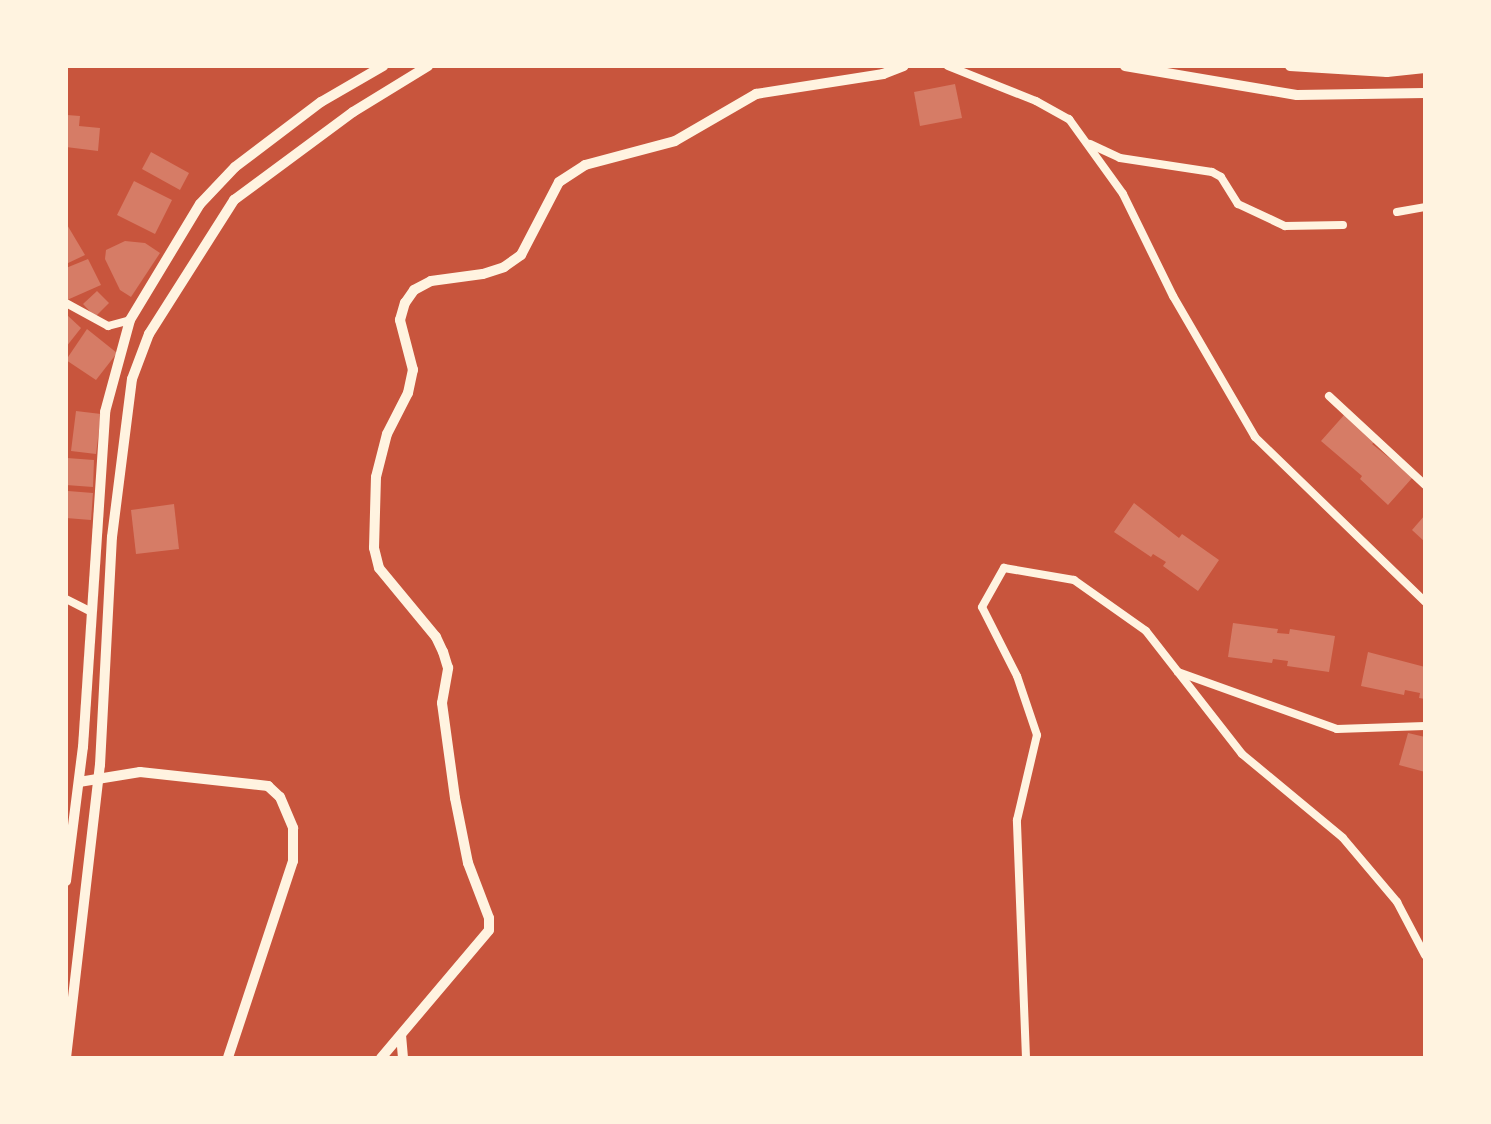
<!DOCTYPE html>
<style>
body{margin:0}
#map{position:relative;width:1491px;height:1124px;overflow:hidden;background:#c8553d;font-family:"IBM Plex Sans",sans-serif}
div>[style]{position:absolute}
.building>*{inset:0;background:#d67c66}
.minor>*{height:8px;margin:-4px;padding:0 4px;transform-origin:4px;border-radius:4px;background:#fff3e0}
.tertiary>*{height:10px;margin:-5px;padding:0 5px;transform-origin:5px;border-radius:5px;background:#fff3e0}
span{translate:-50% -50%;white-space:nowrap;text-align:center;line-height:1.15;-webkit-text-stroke:7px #fff3e0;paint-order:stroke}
.frame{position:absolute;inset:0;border:68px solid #fff3e0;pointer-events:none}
</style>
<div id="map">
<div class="building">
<i style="clip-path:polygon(955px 84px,962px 118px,920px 126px,914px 92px)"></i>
<i style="clip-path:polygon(67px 115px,80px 116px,79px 126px,100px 128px,98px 151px,66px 147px)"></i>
<i style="clip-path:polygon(151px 152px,189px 173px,180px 190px,142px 169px)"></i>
<i style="clip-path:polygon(134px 181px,172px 200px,155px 234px,117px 215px)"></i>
<i style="clip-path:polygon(66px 223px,85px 255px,66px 264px)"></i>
<i style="clip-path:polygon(125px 241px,145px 243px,160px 253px,131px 297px,120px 290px,105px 259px,106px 250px)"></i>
<i style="clip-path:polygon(88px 259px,101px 285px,67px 300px,66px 268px)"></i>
<i style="clip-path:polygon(97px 291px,109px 303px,95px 317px,83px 304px)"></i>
<i style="clip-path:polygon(66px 314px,81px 328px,66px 347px)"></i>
<i style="clip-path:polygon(87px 329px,117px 353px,96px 380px,66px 360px)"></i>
<i style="clip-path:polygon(76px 411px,101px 414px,96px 454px,71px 451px)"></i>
<i style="clip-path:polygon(1345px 414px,1375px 442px,1372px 444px,1413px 477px,1388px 505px,1360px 479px,1362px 476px,1321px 441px)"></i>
<i style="clip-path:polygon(67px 458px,94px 460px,93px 487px,66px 485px)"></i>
<i style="clip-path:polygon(68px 491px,93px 493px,91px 520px,66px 518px)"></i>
<i style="clip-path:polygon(1134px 503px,1179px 538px,1182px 534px,1219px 560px,1198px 591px,1163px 566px,1166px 562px,1153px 554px,1151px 557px,1114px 532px)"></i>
<i style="clip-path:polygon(174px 504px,179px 549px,136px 554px,131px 510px)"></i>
<i style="clip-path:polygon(1425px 515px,1425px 542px,1412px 530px)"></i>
<i style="clip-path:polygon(1233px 623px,1278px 629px,1277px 633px,1289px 634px,1290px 629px,1335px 636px,1329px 672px,1287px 666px,1288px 661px,1273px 659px,1272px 663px,1228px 657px)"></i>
<i style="clip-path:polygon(1368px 652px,1425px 667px,1425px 699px,1419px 698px,1420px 693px,1405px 690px,1404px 695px,1361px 686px)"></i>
<i style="clip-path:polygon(1408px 733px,1425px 737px,1425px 772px,1399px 765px)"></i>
</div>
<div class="minor">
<i style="left:948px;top:66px;width:95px;rotate:21.7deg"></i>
<i style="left:1036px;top:101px;width:38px;rotate:29deg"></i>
<i style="left:1069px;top:119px;width:92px;rotate:54.2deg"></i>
<i style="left:1123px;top:194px;width:114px;rotate:63.9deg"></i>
<i style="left:1173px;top:296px;width:163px;rotate:59.8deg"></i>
<i style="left:1255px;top:437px;width:237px;rotate:44.1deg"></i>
<i style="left:1090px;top:144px;width:33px;rotate:25deg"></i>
<i style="left:1120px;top:158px;width:93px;rotate:8.7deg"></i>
<i style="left:1212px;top:172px;width:10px;rotate:29deg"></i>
<i style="left:1221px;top:177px;width:32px;rotate:58deg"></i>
<i style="left:1238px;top:204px;width:52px;rotate:25.1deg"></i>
<i style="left:1285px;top:226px;width:58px;rotate:-1deg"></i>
<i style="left:1397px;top:212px;width:28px;rotate:-10deg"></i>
<i style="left:66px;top:303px;width:48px;rotate:28.7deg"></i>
<i style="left:108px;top:326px;width:23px;rotate:-15deg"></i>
<i style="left:1329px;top:396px;width:131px;rotate:42.8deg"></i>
<i style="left:66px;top:599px;width:29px;rotate:27deg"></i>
<i style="left:1178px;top:672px;width:104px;rotate:52deg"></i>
<i style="left:1242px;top:754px;width:131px;rotate:39.7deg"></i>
<i style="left:1343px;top:838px;width:84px;rotate:49.8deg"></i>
<i style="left:1397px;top:902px;width:60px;rotate:62.2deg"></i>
<i style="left:1026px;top:1058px;width:238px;rotate:-92.2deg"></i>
<i style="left:1017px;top:820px;width:87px;rotate:-76.8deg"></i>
<i style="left:1037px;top:735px;width:62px;rotate:-108.7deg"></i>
<i style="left:1017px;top:676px;width:77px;rotate:-116.9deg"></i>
<i style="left:982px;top:607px;width:45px;rotate:-60.6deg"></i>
<i style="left:1004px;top:568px;width:71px;rotate:9.7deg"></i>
<i style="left:1074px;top:580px;width:88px;rotate:35.3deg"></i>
<i style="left:1146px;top:631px;width:52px;rotate:52deg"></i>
<i style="left:1178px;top:672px;width:169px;rotate:19.7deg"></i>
<i style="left:1337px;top:729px;width:88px;rotate:-2deg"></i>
</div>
<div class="tertiary">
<i style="left:1125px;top:66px;width:174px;rotate:9.6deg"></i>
<i style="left:1297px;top:95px;width:128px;rotate:-0.9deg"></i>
<i style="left:1290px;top:66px;width:97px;rotate:3.5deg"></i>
<i style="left:1387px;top:72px;width:38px;rotate:-6deg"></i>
<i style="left:79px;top:782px;width:62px;rotate:-9.3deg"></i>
<i style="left:140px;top:772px;width:129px;rotate:6.2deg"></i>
<i style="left:268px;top:786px;width:16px;rotate:43deg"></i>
<i style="left:280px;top:797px;width:34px;rotate:67deg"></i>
<i style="left:293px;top:828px;width:33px;rotate:90deg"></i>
<i style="left:293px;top:861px;width:207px;rotate:108.3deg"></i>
<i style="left:66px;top:881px;width:135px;rotate:-82.8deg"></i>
<i style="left:83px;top:747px;width:336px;rotate:-86.2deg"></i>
<i style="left:105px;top:412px;width:95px;rotate:-74.8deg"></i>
<i style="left:130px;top:320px;width:135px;rotate:-58.9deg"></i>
<i style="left:200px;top:204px;width:51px;rotate:-46.6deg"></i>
<i style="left:235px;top:167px;width:108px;rotate:-37.1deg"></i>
<i style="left:321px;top:102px;width:72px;rotate:-30.1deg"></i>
<i style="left:401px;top:1035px;width:23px;rotate:85deg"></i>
<i style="left:66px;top:1058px;width:295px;rotate:-83.4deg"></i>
<i style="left:100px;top:765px;width:228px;rotate:-87deg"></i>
<i style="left:112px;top:537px;width:159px;rotate:-82.8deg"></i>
<i style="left:132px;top:379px;width:48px;rotate:-69.3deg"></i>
<i style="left:149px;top:334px;width:159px;rotate:-57.6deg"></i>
<i style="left:234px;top:200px;width:148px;rotate:-36.5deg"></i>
<i style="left:353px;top:112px;width:88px;rotate:-31.5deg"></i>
<i style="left:381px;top:1058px;width:167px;rotate:-49.8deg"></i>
<i style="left:489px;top:930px;width:12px;rotate:-90deg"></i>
<i style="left:489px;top:918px;width:59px;rotate:-110.9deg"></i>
<i style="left:468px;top:863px;width:66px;rotate:-101.3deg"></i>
<i style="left:455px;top:798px;width:96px;rotate:-97.8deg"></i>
<i style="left:442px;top:703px;width:36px;rotate:-80deg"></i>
<i style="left:448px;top:668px;width:17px;rotate:-107deg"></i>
<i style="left:443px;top:652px;width:17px;rotate:-115deg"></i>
<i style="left:436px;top:637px;width:89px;rotate:-129.6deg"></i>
<i style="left:379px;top:568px;width:21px;rotate:-104deg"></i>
<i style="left:374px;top:548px;width:71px;rotate:-88.4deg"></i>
<i style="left:376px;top:477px;width:44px;rotate:-75.7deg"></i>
<i style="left:387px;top:434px;width:46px;rotate:-62.9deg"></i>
<i style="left:408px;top:393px;width:24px;rotate:-78deg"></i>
<i style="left:413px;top:370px;width:52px;rotate:-104.6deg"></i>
<i style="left:400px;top:320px;width:18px;rotate:-74deg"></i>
<i style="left:405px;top:303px;width:16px;rotate:-55deg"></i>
<i style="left:414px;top:290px;width:19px;rotate:-28deg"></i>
<i style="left:431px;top:281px;width:52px;rotate:-7.7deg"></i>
<i style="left:483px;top:274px;width:22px;rotate:-18deg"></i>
<i style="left:504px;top:267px;width:21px;rotate:-35deg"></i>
<i style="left:521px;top:255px;width:82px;rotate:-62.5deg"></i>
<i style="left:559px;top:182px;width:31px;rotate:-33deg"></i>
<i style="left:585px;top:165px;width:93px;rotate:-14.9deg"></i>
<i style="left:675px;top:141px;width:94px;rotate:-30.1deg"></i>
<i style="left:756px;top:94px;width:129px;rotate:-8.9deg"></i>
<i style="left:883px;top:74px;width:22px;rotate:-21deg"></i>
</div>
<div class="frame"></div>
</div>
